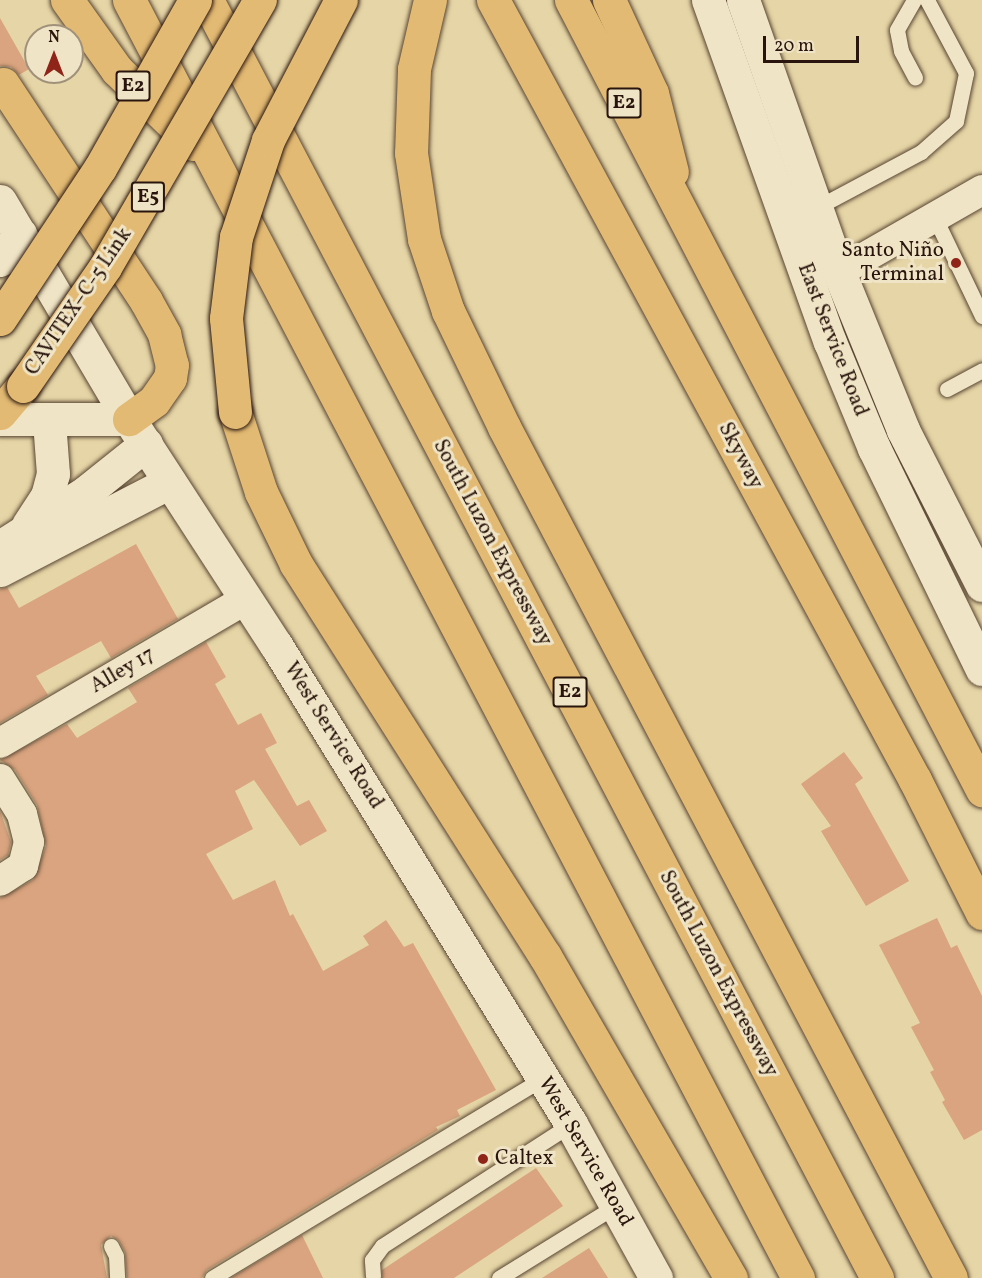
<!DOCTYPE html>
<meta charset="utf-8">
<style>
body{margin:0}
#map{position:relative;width:982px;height:1278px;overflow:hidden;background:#e6d5a6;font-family:Vollkorn,serif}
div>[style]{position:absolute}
.building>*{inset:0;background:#d9a47f}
.roads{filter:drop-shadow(0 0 2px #584533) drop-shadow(0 0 2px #584533)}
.lane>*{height:15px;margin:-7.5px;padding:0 7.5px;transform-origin:7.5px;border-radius:7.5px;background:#efe4c5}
.street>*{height:30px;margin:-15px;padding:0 15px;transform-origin:15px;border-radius:15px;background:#efe4c5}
.secondary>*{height:33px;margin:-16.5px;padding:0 16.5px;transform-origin:16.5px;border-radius:16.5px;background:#efe4c5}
.highway>*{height:33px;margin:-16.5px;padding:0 16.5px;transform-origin:16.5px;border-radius:16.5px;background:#e3ba73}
.bridges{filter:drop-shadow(0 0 2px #29150d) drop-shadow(0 0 2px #29150d)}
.highway-bridge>*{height:33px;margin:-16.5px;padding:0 16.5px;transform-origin:16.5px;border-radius:16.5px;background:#e3ba73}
.dots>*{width:16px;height:16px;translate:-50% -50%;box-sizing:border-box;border:3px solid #efe4c5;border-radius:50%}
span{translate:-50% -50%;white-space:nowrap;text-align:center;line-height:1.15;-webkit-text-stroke:6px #efe4c5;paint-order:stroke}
.shield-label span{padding:2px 4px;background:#efe4c5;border:2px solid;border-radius:4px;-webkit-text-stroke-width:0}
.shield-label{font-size:20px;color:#29150d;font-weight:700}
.poi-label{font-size:21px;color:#29150d}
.right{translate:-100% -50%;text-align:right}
.left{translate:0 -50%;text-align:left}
.street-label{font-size:21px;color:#29150d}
.north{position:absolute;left:24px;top:24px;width:60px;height:60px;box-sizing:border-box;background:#efe4c5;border:2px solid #a0917b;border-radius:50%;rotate:0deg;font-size:16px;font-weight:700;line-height:24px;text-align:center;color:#29150d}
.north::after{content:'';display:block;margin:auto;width:21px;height:27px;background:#8f2418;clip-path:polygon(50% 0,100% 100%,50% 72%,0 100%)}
.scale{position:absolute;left:763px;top:36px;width:96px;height:27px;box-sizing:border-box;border:3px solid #29150d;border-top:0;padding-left:8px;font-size:18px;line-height:21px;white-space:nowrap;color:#29150d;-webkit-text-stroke:4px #efe4c5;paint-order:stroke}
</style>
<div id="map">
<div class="building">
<i style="clip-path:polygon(0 18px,29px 69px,19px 75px,11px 67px,0 66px)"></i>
<i style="clip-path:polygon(136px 544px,178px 619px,111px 658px,101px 641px,36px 676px,48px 695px,0 723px,0 589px,7px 587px,19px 608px)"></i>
<i style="clip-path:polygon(206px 642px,226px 677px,215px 684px,238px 725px,261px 713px,277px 743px,265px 749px,297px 806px,309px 800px,327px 831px,300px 846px,254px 780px,235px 791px,253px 829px,206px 854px,233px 900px,275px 880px,290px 916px,293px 914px,323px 971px,369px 945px,363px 936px,386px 920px,404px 947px,413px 943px,496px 1090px,457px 1110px,460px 1116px,436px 1127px,438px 1130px,207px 1270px,202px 1278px,127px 1278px,125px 1252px,119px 1241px,111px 1236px,101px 1245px,107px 1278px,0 1278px,0 898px,33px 880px,46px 846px,37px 805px,15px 770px,0 760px,67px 724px,77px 738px,137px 702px,128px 688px)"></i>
<i style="clip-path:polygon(844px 752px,863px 778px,855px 784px,909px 881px,866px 906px,821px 831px,831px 826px,801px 784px)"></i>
<i style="clip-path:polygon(0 811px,11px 842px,8px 855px,0 860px)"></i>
<i style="clip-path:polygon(937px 918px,951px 948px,957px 945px,982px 996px,982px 1130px,964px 1140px,942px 1102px,945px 1100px,930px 1072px,934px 1070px,911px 1027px,920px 1023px,879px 945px)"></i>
<i style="clip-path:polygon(536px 1168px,563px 1206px,454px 1278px,382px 1278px,382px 1270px)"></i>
<i style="clip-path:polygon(302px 1235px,323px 1278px,231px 1278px)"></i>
<i style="clip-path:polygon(589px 1248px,608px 1278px,542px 1278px)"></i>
</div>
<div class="roads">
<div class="lane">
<i style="left:914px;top:0;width:34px;rotate:120deg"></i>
<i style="left:897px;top:30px;width:21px;rotate:79deg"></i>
<i style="left:901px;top:51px;width:30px;rotate:62deg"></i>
<i style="left:814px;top:209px;width:121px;rotate:-28deg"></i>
<i style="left:921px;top:152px;width:47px;rotate:-41.5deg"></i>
<i style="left:956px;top:121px;width:49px;rotate:-78.2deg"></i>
<i style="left:966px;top:73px;width:83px;rotate:-118.1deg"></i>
<i style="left:935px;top:218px;width:109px;rotate:64.4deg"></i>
<i style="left:947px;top:389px;width:40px;rotate:-28deg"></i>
<i style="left:111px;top:1246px;width:11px;rotate:63deg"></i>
<i style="left:116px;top:1256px;width:22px;rotate:87deg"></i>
<i style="left:373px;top:1276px;width:16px;rotate:-94deg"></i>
<i style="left:372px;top:1260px;width:17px;rotate:-54deg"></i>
<i style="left:382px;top:1246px;width:225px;rotate:-32.8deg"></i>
<i style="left:212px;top:1278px;width:387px;rotate:-31.1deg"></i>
<i style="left:499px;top:1278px;width:139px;rotate:-31.7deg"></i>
</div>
<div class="street">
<i style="left:839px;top:272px;width:165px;rotate:-29.8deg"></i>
<i style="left:0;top:743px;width:285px;rotate:-30.3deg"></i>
<i style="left:0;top:779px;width:41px;rotate:57.8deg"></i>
<i style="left:22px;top:814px;width:29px;rotate:76deg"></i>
<i style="left:29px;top:842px;width:25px;rotate:104deg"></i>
<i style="left:23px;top:866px;width:27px;rotate:147deg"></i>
</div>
<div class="secondary">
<i style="left:708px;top:0;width:363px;rotate:70.4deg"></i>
<i style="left:830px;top:342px;width:115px;rotate:67.5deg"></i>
<i style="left:874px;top:448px;width:246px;rotate:64deg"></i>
<i style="left:743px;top:0;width:288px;rotate:70.6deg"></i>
<i style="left:839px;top:272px;width:170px;rotate:67.9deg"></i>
<i style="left:903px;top:430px;width:174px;rotate:63deg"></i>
<i style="left:0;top:201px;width:253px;rotate:59.4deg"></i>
<i style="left:129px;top:419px;width:270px;rotate:57deg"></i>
<i style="left:276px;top:645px;width:563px;rotate:58.37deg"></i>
<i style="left:571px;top:1124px;width:176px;rotate:61.1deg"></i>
<i style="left:0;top:260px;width:33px;rotate:-52deg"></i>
<i style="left:0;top:419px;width:129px"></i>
<i style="left:28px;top:525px;width:35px;rotate:-57deg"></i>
<i style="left:47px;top:496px;width:23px;rotate:-75deg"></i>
<i style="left:53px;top:474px;width:53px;rotate:-94.3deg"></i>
<i style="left:0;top:547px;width:102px;rotate:-32.6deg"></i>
<i style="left:86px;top:492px;width:77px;rotate:-38.7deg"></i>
<i style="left:0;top:570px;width:191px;rotate:-27.4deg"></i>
</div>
<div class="highway">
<i style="left:67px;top:0;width:86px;rotate:54.5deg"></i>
<i style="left:117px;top:70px;width:106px;rotate:44.2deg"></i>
<i style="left:129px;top:0;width:1443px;rotate:62.37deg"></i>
<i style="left:207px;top:0;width:1443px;rotate:62.33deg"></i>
<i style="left:430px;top:0;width:71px;rotate:103.1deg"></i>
<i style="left:414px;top:69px;width:84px;rotate:92deg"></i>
<i style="left:411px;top:153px;width:87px;rotate:81.4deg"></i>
<i style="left:424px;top:239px;width:76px;rotate:71.6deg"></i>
<i style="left:448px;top:311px;width:129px;rotate:64.2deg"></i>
<i style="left:504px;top:427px;width:961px;rotate:62.29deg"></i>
<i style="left:493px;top:0;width:887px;rotate:61.59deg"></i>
<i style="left:915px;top:780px;width:149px;rotate:63.3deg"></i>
<i style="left:571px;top:0;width:891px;rotate:62.51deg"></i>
<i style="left:609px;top:0;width:102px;rotate:65.2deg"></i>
<i style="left:652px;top:93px;width:81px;rotate:75.8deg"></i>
<i style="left:3px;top:84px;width:260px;rotate:56.6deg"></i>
<i style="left:146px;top:301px;width:38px;rotate:61deg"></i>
<i style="left:164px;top:334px;width:32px;rotate:76deg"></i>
<i style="left:172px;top:365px;width:13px;rotate:99deg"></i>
<i style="left:170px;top:378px;width:28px;rotate:125deg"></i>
<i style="left:154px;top:401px;width:31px;rotate:144deg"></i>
<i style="left:235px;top:412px;width:84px;rotate:72deg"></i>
<i style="left:261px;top:492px;width:80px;rotate:64.1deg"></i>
<i style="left:296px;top:564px;width:464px;rotate:57.6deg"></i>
<i style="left:545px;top:956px;width:372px;rotate:60deg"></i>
<i style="left:0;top:413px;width:35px;rotate:-50deg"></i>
</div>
</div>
<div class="bridges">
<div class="highway-bridge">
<i style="left:0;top:319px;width:181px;rotate:-56.5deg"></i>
<i style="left:100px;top:168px;width:193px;rotate:-60.5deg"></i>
<i style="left:23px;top:386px;width:145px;rotate:-55.4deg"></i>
<i style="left:105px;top:267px;width:309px;rotate:-59.9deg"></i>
<i style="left:235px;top:412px;width:94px;rotate:-95.5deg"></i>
<i style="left:226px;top:318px;width:82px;rotate:-83deg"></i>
<i style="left:236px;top:237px;width:102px;rotate:-71.7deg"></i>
<i style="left:268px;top:140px;width:158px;rotate:-62.5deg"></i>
</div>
</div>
<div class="dots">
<i style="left:956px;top:263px;background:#8f2418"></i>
<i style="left:483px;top:1159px;background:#8f2418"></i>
</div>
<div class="shield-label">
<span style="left:133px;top:86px">E2</span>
<span style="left:624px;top:103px">E2</span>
<span style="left:148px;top:197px">E5</span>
<span style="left:570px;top:692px">E2</span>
</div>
<div class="poi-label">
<span class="right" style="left:944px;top:263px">Santo Niño<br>Terminal</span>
<span class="left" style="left:495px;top:1159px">Caltex</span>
</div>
<div class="street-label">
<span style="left:79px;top:302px;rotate:-56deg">CAVITEX–C-5 Link</span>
<span style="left:832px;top:340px;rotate:69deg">East Service Road</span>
<span style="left:740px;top:456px;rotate:62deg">Skyway</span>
<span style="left:492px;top:543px;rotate:62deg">South Luzon Expressway</span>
<span style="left:123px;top:671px;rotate:-30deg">Alley 17</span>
<span style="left:333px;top:736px;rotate:58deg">West Service Road</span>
<span style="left:718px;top:974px;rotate:62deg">South Luzon Expressway</span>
<span style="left:585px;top:1152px;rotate:60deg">West Service Road</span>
</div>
<div class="north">N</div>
<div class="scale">20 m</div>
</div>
